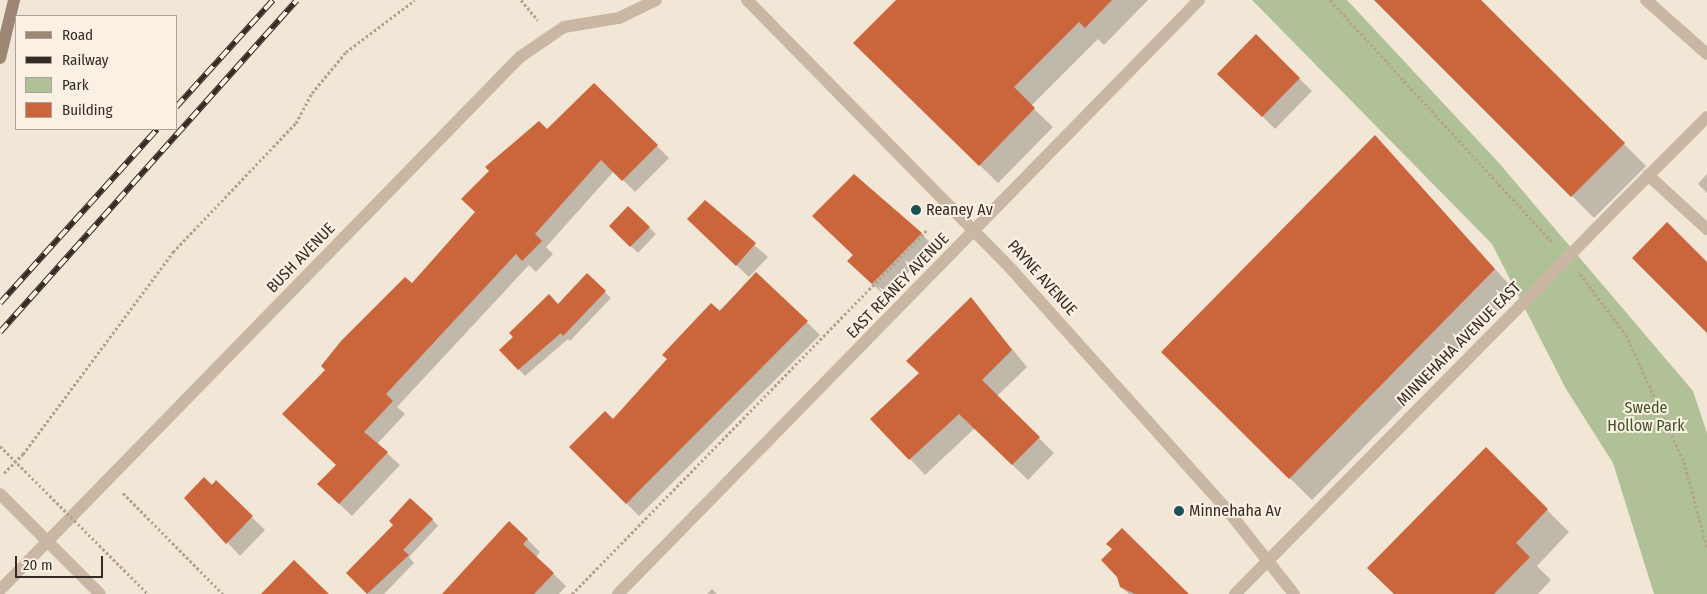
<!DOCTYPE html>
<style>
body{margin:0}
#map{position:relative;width:1707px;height:594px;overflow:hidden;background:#f2e7d7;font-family:"Fira Sans Condensed",sans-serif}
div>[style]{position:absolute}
.green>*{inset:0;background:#b1c197}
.shadow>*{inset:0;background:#0003}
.building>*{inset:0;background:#cb663c}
.path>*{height:3px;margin-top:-1.5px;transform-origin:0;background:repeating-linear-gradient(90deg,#b6a18d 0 2.5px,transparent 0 5px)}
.service>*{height:12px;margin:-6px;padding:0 6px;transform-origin:6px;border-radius:6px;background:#cab7a3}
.minor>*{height:12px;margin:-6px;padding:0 6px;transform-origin:6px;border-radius:6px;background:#cab7a3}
.tertiary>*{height:12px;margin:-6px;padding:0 6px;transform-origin:6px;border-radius:6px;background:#cab7a3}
.secondary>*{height:12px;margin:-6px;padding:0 6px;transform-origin:6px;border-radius:6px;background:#9e8675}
.rail>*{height:5.5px;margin-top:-2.75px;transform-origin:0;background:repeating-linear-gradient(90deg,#faf1e4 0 11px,#352b25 0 22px);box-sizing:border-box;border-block:1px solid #352b25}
.path-bridge>*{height:3px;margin-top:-1.5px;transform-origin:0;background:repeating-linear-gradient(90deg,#b6a18d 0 2.5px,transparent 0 5px)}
.tertiary-bridge>*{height:12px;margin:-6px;padding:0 6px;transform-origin:6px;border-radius:6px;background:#cab7a3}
.dots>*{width:14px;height:14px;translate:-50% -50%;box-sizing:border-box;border:2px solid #faf1e4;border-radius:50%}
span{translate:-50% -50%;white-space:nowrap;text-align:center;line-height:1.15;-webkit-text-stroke:4px #faf1e4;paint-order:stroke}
.poi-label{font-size:16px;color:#352b25}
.left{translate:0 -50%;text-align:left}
.street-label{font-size:16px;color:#352b25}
.park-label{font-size:16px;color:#425428}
.legend{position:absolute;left:15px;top:15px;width:162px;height:115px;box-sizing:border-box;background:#faf1e4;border:1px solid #aba298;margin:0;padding:6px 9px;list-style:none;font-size:15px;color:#352b25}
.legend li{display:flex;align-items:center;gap:10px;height:25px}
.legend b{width:25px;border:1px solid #aba298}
.scale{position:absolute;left:15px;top:556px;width:88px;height:22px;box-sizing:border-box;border:2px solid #352b25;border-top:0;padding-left:6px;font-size:15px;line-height:18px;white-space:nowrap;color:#352b25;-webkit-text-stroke:4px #faf1e4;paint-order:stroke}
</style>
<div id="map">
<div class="green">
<i style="clip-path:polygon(1252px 0,1347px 0,1499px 163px,1693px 391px,1707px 433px,1707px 594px,1654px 594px,1613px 463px,1566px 389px,1492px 244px)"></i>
</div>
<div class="shadow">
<i style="clip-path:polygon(898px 0,1148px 0,1104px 45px,1098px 39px,1031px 106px,1053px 127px,998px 183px,873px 61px)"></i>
<i style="clip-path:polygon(1376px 0,1479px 0,1646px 166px,1594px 218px)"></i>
<i style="clip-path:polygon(1256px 36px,1312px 91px,1275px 129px,1219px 74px)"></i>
<i style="clip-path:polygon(594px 84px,669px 158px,635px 192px,614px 171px,546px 247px,553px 254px,536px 272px,529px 265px,397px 407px,405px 414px,377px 444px,400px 465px,352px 516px,331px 496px,337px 465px,412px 285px)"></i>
<i style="clip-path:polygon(1375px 137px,1516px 292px,1312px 500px,1162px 352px)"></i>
<i style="clip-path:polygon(1707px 174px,1707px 193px,1698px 184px)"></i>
<i style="clip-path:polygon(705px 202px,768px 257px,749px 277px,701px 232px)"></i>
<i style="clip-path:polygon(628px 208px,656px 234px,638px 253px,610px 226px)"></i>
<i style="clip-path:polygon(898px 212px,934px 246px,885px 296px,849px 261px)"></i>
<i style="clip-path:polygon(757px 274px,820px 335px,639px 516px,570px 447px,614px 421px,668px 360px)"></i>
<i style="clip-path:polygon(587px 275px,611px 298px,570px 341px,568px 339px,525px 376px,501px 350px,549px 296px,558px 305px)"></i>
<i style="clip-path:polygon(971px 299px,1027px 367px,997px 396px,1054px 453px,1028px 480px,975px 428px,925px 475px,910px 459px,920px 373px)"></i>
<i style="clip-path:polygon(1486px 449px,1569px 532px,1537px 566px,1551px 580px,1538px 594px,1395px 594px)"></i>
<i style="clip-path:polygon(216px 482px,265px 530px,240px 556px,186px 498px)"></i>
<i style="clip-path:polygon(432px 519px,438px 526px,409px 557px,414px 563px,384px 594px,369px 594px,348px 573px)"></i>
<i style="clip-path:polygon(527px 539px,540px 552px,536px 557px,566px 586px,559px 594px,455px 594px)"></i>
<i style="clip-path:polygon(1113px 549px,1187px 594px,1129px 594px,1121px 587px)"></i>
<i style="clip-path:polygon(712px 589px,717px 594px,707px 594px)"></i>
</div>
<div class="building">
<i style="clip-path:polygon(896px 0,1112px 0,1085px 28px,1079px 22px,1014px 87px,1035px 108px,979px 166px,853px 43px)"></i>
<i style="clip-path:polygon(1374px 0,1481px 0,1625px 143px,1571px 197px)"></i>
<i style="clip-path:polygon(1256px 34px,1300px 78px,1262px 117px,1217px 74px)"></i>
<i style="clip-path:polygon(594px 83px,658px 145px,622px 181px,601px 160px,535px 234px,542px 241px,522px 261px,516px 254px,386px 394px,393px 401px,364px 432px,388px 452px,339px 504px,317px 484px,336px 465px,282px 414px,325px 370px,321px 366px,341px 341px,405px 277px,412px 283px,475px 212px,461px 199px,489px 171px,485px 167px,539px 121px,547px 129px)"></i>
<i style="clip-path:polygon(1375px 135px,1495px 269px,1289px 479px,1161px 352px)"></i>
<i style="clip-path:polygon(854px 174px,922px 233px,872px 284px,847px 261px,853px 255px,812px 216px)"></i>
<i style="clip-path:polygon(705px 200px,756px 243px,736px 266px,687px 219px)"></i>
<i style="clip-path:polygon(628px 206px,650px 227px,630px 247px,609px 226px)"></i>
<i style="clip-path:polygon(1667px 222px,1707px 262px,1707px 333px,1632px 258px)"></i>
<i style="clip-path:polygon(756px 272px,808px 321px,626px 504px,569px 447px,605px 411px,613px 419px,667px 359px,662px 355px,711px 303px,720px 311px)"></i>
<i style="clip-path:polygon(587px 273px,606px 291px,563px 336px,561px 333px,518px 370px,499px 350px,513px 337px,509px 333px,549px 294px,558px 304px)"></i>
<i style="clip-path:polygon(971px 297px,1012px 350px,982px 380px,1040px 437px,1012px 465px,959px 414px,909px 460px,870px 419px,919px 373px,906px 361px)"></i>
<i style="clip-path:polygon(1486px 447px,1548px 509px,1516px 543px,1530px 557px,1494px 594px,1394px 594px,1367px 568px)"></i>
<i style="clip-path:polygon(204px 477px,212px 485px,216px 480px,253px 516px,226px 544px,184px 498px)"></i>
<i style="clip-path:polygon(410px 498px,433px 519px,403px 550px,409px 555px,367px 594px,346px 573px,393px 525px,389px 521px)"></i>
<i style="clip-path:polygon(509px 521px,528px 539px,523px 544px,554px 573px,534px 594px,442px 594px)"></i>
<i style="clip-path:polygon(1122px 528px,1189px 594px,1135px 594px,1120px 587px,1117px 577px,1101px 560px,1112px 549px,1106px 544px)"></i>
<i style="clip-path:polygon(294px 560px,329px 594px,261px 594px)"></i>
</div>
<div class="path">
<i style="left:521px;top:0;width:26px;rotate:50deg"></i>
<i style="left:1330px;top:0;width:330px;rotate:47.5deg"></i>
<i style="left:1580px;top:274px;width:76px;rotate:53deg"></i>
<i style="left:1626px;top:335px;width:140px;rotate:65.5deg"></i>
<i style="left:1684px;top:462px;width:89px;rotate:75deg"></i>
<i style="left:4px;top:473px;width:27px;rotate:-45deg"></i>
<i style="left:23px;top:454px;width:252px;rotate:-53.4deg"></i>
<i style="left:173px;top:252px;width:178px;rotate:-46.4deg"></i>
<i style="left:296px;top:123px;width:34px;rotate:-62deg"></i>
<i style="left:312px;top:93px;width:53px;rotate:-50.3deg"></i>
<i style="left:346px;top:52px;width:86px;rotate:-37deg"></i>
<i style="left:123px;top:493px;width:142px;rotate:45.3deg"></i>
<i style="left:572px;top:594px;width:508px;rotate:-45.72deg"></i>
</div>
<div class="service">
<i style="left:1646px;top:0;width:81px;rotate:41.5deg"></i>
<i style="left:1648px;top:175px;width:80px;rotate:42.5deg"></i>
</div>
<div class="minor">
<i style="left:0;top:590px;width:745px;rotate:-45.71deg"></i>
<i style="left:520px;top:57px;width:53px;rotate:-34.3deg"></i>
<i style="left:564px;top:27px;width:56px;rotate:-9.3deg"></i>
<i style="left:619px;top:18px;width:41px;rotate:-25.9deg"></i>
<i style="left:618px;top:594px;width:831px;rotate:-45.63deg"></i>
</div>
<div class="tertiary">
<i style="left:747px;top:0;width:378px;rotate:45.5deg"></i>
<i style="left:1012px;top:270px;width:319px;rotate:48.1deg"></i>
<i style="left:1225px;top:507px;width:111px;rotate:51.6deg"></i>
<i style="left:1618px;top:206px;width:126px;rotate:-45deg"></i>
<i style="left:1235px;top:594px;width:409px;rotate:-45.3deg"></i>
</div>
<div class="secondary">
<i style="left:0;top:58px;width:60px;rotate:-76.4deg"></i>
</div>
<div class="rail">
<i style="left:176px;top:107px;width:144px;rotate:-47.8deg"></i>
<i style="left:0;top:303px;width:234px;rotate:-47.9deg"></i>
<i style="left:0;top:332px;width:445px;rotate:-48.2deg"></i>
</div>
<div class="path-bridge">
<i style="left:0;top:446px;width:209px;rotate:45deg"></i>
</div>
<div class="tertiary-bridge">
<i style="left:1523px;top:303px;width:136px;rotate:-45.6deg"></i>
<i style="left:0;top:494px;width:141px;rotate:45deg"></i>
</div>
<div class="dots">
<i style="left:916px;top:210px;background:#1a5058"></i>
<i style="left:1179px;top:511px;background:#1a5058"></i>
</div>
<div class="poi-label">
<span class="left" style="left:926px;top:210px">Reaney Av</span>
<span class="left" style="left:1189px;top:511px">Minnehaha Av</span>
</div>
<div class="street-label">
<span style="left:301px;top:258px;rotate:-46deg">BUSH AVENUE</span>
<span style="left:1042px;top:278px;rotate:48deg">PAYNE AVENUE</span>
<span style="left:898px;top:286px;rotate:-46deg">EAST REANEY AVENUE</span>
<span style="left:1459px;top:344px;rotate:-45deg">MINNEHAHA AVENUE EAST</span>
</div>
<div class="park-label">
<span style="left:1646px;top:417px">Swede<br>Hollow Park</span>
</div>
<ul class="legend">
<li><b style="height:6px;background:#9e8675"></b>Road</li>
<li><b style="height:6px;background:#352b25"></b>Railway</li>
<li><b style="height:14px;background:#b1c197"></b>Park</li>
<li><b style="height:14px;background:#cb663c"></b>Building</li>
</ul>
<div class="scale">20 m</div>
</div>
